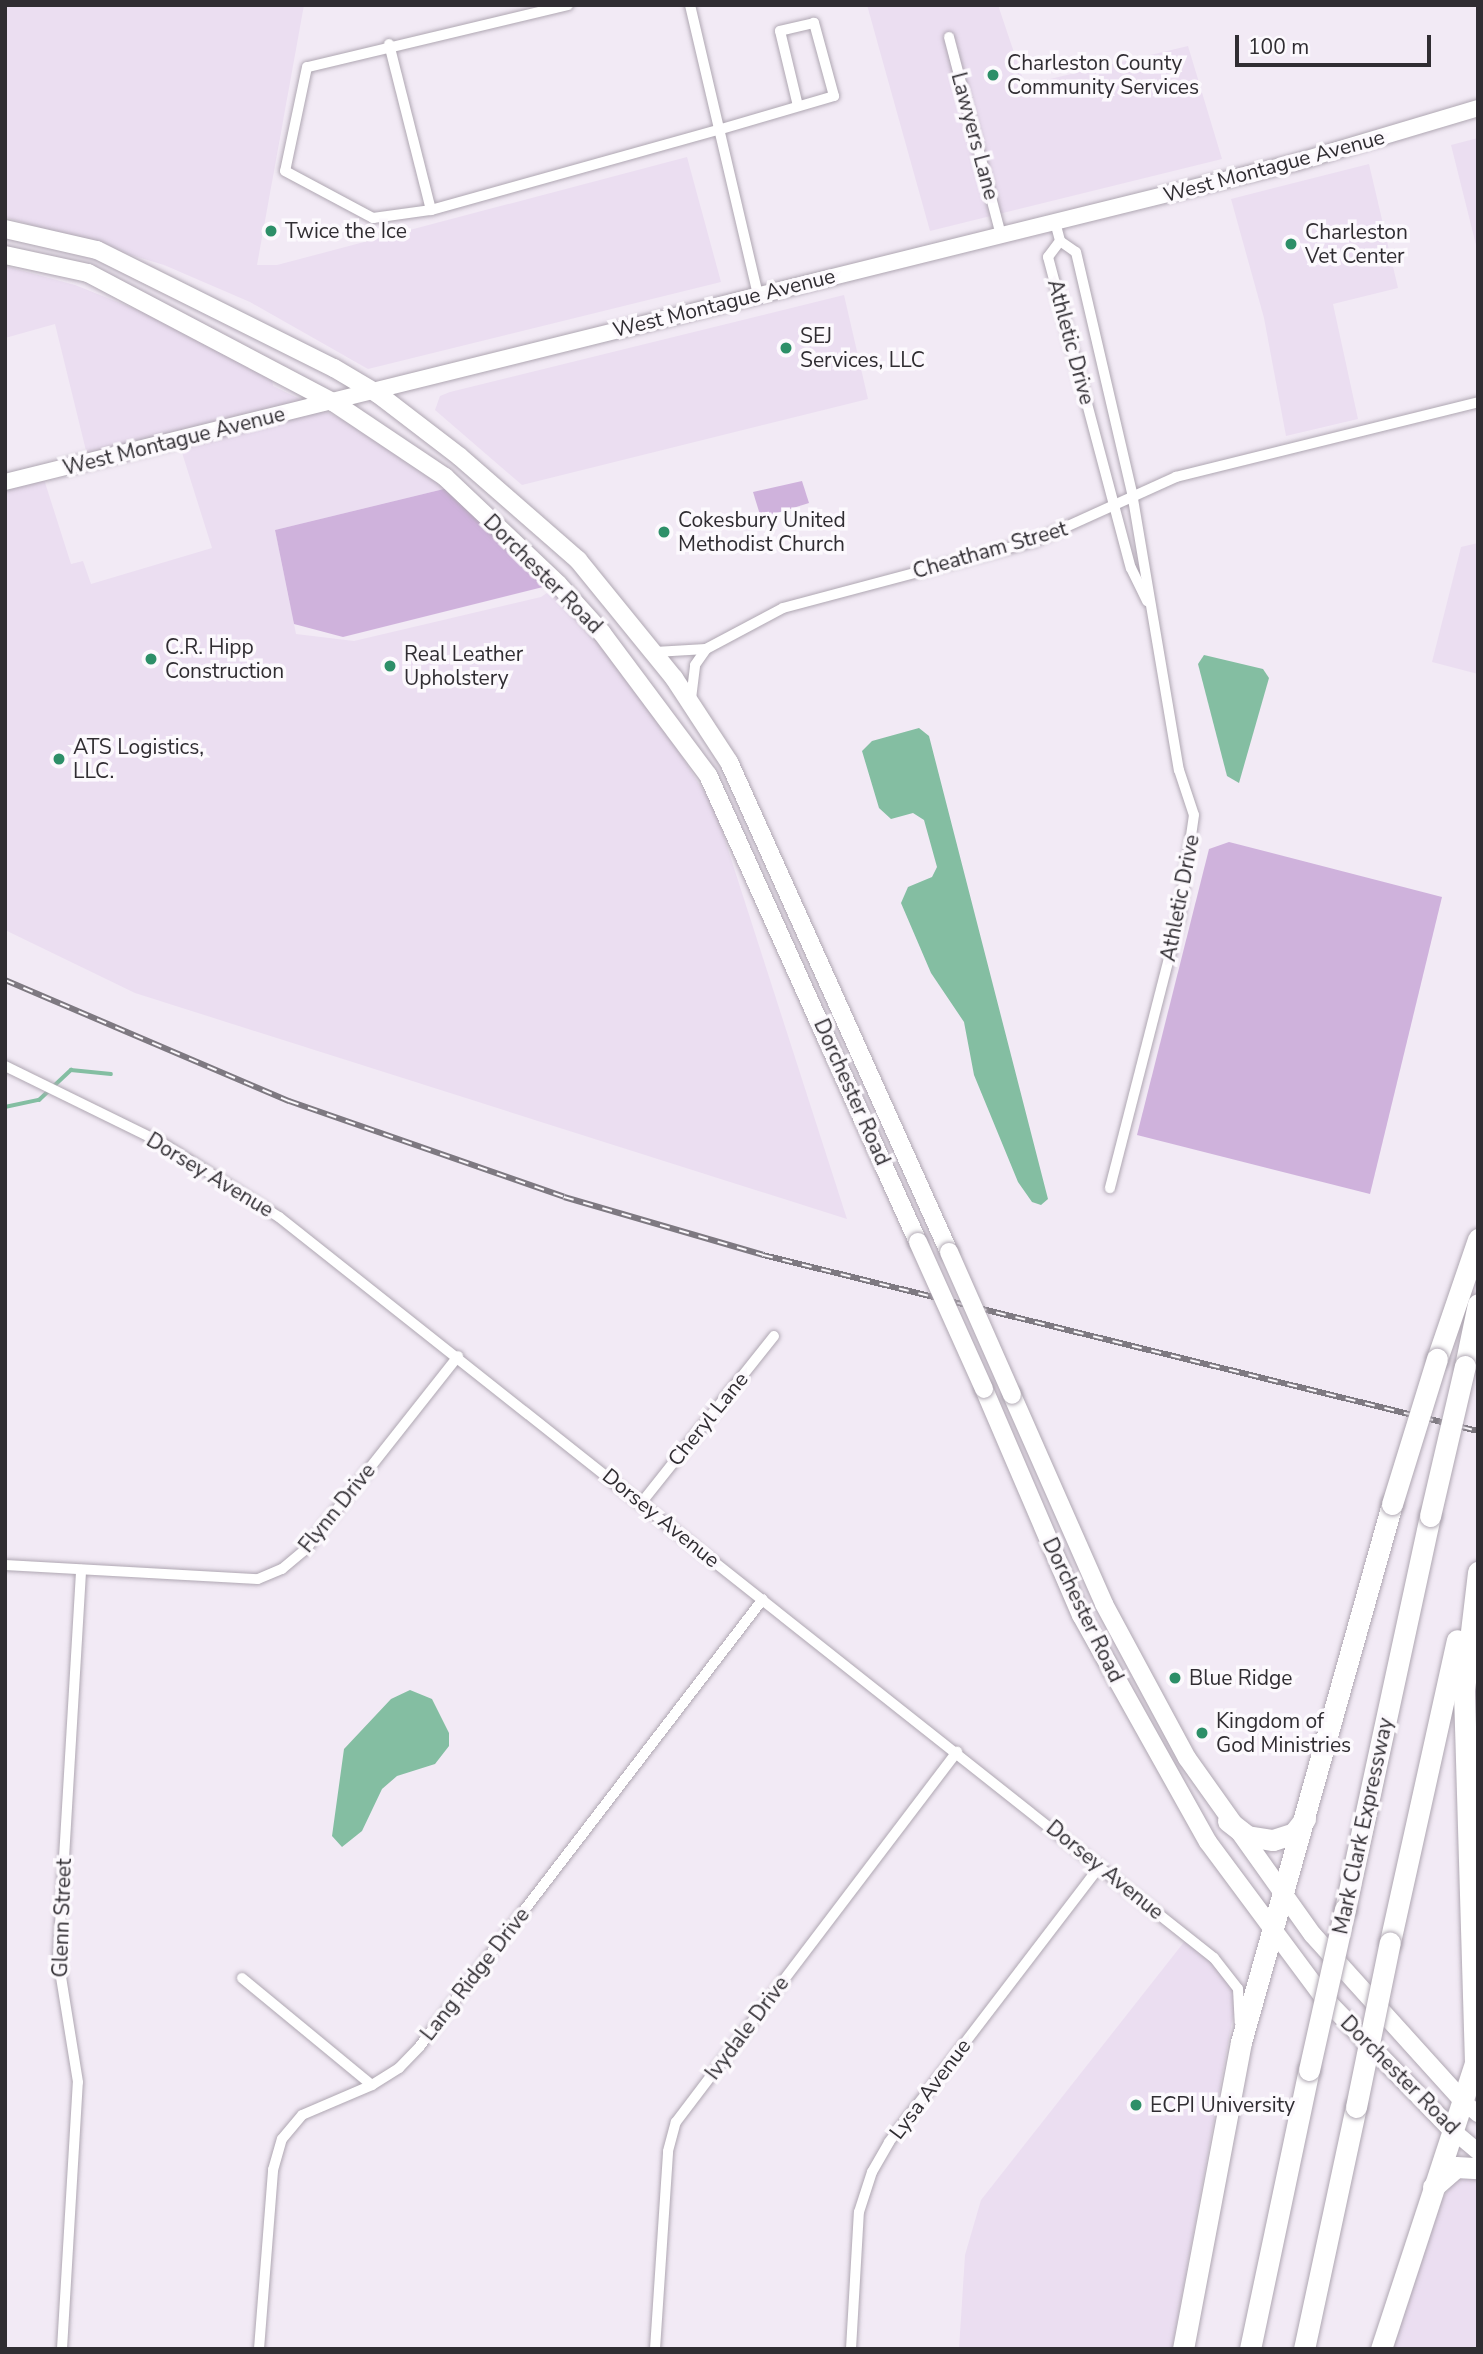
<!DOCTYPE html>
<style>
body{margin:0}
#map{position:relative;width:1483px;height:2354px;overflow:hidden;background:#f2eaf5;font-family:"Nunito Sans",sans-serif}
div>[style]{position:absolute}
.built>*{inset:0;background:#ebdef1}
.green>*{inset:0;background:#cfb2dc}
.water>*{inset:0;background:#84bea2}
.stream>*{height:3.5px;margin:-1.75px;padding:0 1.75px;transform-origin:1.75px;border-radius:1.75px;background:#84bea2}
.roads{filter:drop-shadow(0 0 2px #afa7b2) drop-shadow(0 0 2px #afa7b2)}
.street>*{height:10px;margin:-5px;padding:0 5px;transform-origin:5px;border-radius:5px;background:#fff}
.secondary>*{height:16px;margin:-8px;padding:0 8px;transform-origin:8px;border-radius:8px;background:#fff}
.primary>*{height:18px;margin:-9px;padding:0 9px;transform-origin:9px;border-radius:9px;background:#fff}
.highway>*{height:21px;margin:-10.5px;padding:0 10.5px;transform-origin:10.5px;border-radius:10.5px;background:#fff}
.rail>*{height:6px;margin-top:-3px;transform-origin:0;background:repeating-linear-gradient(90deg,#fcf9fd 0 10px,#7e7981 0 20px);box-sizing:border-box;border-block:2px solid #7e7981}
.bridges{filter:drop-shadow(0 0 2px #afa7b2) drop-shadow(0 0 2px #afa7b2)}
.primary-bridge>*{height:18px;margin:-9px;padding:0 9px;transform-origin:9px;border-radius:9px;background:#fff}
.highway-bridge>*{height:21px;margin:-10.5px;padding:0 10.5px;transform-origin:10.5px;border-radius:10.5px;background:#fff}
.dots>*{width:19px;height:19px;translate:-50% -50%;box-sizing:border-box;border:4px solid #fcf9fd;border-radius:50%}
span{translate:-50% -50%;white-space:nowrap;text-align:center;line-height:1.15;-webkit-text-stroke:7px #fcf9fd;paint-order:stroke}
.poi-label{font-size:21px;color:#302d32}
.left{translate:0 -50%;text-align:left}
.street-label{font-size:21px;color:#302d32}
.frame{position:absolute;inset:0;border:7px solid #302d32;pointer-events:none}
.scale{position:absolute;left:1235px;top:35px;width:196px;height:32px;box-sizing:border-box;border:4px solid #302d32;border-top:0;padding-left:9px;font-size:21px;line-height:24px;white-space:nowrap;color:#302d32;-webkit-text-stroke:5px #fcf9fd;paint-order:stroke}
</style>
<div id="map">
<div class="built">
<i style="clip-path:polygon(5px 5px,304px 5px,257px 265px,277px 265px,687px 157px,721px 282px,368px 369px,250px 302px,164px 265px,5px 217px)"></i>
<i style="clip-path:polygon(867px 5px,998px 5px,1025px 85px,1188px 46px,1222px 159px,930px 231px)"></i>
<i style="clip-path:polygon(1478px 138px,1478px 253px,1451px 145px)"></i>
<i style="clip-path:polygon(1369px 164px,1398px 288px,1333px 304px,1358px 419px,1286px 436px,1264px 318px,1231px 199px)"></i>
<i style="clip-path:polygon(5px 266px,75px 285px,155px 317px,272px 377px,273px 386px,345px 421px,448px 488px,275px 530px,296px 634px,354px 641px,541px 597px,554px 588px,656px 716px,715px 809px,847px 1219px,135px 993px,5px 930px,5px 482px,42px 473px,71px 564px,83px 561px,91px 584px,212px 548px,178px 440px,89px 463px,55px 324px,5px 338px)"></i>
<i style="clip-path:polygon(844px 295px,868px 399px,522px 485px,435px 410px,440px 396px,450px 392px)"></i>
<i style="clip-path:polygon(1478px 543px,1478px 674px,1432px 662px,1461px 547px)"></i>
<i style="clip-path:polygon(1188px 1937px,1238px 1989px,1172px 2349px,959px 2349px,965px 2255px,981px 2200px)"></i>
<i style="clip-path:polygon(1478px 2173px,1478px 2349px,1388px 2349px,1441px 2200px,1459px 2176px)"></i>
</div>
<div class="green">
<i style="clip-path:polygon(802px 481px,809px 503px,761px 518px,753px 492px)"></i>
<i style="clip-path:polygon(448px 488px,551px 585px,343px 637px,294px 624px,275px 530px)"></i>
<i style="clip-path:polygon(1229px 842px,1442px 897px,1370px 1194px,1137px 1135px,1209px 849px)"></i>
</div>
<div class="water">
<i style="clip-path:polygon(1204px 655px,1263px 669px,1269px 678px,1239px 783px,1227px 776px,1198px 664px)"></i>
<i style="clip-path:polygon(919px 728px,929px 736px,1048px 1199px,1041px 1205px,1032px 1202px,1018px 1182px,974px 1075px,964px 1022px,931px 973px,901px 903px,908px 887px,932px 877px,937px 867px,924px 820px,913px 813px,891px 819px,879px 808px,862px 751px,872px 741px)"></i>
<i style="clip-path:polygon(410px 1690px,432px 1699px,449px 1733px,449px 1746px,435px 1764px,397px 1776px,382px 1789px,362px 1831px,342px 1847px,332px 1836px,344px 1749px,391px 1699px)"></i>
</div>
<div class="stream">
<i style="left:5px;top:1107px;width:35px;rotate:-12deg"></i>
<i style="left:39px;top:1100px;width:44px;rotate:-43.2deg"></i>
<i style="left:71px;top:1070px;width:40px;rotate:5.7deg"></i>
</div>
<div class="roads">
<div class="street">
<i style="left:568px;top:5px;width:268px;rotate:166.6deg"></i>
<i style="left:307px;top:67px;width:106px;rotate:101.9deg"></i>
<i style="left:285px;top:171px;width:100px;rotate:28.1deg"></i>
<i style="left:373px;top:218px;width:59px;rotate:-7.9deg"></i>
<i style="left:431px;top:210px;width:298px;rotate:-15.6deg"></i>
<i style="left:718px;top:130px;width:121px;rotate:-16.3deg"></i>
<i style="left:834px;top:96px;width:76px;rotate:-105.3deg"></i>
<i style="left:814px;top:23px;width:35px;rotate:167deg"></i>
<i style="left:780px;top:31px;width:77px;rotate:76.5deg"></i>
<i style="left:690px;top:5px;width:298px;rotate:76.8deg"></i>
<i style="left:949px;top:37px;width:205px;rotate:75.3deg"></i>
<i style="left:389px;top:44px;width:171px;rotate:75.8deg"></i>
<i style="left:1055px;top:222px;width:20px;rotate:75deg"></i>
<i style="left:1060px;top:241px;width:19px;rotate:35deg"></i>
<i style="left:1076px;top:252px;width:247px;rotate:76.9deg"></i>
<i style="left:1132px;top:493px;width:281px;rotate:80.4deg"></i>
<i style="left:1179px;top:770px;width:47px;rotate:71.6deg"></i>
<i style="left:1194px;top:815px;width:105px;rotate:98.2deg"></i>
<i style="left:1179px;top:919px;width:278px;rotate:104.4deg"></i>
<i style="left:1060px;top:241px;width:20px;rotate:127deg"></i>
<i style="left:1048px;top:257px;width:322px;rotate:75.1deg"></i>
<i style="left:1131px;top:568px;width:37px;rotate:64deg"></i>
<i style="left:655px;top:652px;width:51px;rotate:-3.4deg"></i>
<i style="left:691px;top:699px;width:34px;rotate:-83deg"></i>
<i style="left:695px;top:665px;width:19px;rotate:-55deg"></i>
<i style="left:706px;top:649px;width:87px;rotate:-28deg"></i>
<i style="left:783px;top:608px;width:261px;rotate:-14.9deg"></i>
<i style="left:1035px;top:541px;width:155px;rotate:-24.4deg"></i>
<i style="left:1176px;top:477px;width:311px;rotate:-13.9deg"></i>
<i style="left:5px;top:1066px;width:175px;rotate:26.1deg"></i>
<i style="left:162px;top:1143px;width:138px;rotate:32.3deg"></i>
<i style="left:279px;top:1217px;width:1193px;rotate:38.4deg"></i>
<i style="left:1214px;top:1958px;width:39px;rotate:52deg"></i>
<i style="left:1238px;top:1989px;width:33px;rotate:87deg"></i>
<i style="left:642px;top:1502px;width:212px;rotate:-51.5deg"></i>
<i style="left:5px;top:1565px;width:253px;rotate:3.2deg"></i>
<i style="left:258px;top:1579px;width:26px;rotate:-23deg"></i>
<i style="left:282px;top:1569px;width:30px;rotate:-40deg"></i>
<i style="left:305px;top:1550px;width:247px;rotate:-51.7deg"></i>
<i style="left:242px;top:1978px;width:168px;rotate:39.5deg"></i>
<i style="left:62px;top:2349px;width:267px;rotate:-86.6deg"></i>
<i style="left:78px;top:2082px;width:125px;rotate:-99.2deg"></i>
<i style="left:58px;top:1959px;width:390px;rotate:-86.6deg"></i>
<i style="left:259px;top:2349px;width:180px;rotate:-85.5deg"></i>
<i style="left:273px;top:2170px;width:32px;rotate:-74deg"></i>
<i style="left:282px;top:2139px;width:31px;rotate:-50deg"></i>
<i style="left:302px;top:2115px;width:76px;rotate:-23.2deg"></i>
<i style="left:372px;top:2085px;width:32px;rotate:-32deg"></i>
<i style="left:399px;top:2068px;width:30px;rotate:-46deg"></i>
<i style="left:420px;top:2046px;width:563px;rotate:-52.5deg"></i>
<i style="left:655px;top:2349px;width:198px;rotate:-86.2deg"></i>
<i style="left:668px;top:2151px;width:30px;rotate:-75deg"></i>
<i style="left:676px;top:2122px;width:465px;rotate:-52.8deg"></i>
<i style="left:851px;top:2349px;width:137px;rotate:-86.7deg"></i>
<i style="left:859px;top:2212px;width:42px;rotate:-72deg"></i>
<i style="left:872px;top:2172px;width:34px;rotate:-60deg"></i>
<i style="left:889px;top:2142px;width:347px;rotate:-52.6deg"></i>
</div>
<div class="secondary">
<i style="left:5px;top:482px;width:1331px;rotate:-13.91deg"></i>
<i style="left:1297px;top:162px;width:189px;rotate:-16.6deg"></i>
<i style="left:1463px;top:2101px;width:20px;rotate:41deg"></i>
<i style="left:1451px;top:2129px;width:35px;rotate:40deg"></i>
</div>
<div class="primary">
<i style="left:5px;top:229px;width:94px;rotate:12.9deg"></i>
<i style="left:97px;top:250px;width:265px;rotate:26.5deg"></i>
<i style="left:334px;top:368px;width:51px;rotate:30.6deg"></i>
<i style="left:378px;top:394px;width:103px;rotate:37.5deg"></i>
<i style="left:460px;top:457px;width:157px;rotate:41.1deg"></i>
<i style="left:578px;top:560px;width:152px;rotate:50.9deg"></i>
<i style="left:674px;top:678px;width:100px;rotate:56.8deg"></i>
<i style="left:729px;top:762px;width:537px;rotate:65.82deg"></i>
<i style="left:5px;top:255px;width:85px;rotate:12.2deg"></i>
<i style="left:88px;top:273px;width:277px;rotate:27.8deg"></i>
<i style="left:333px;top:402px;width:135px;rotate:33.8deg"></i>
<i style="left:445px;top:477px;width:156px;rotate:43.4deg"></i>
<i style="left:558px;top:584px;width:66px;rotate:48.1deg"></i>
<i style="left:602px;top:633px;width:177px;rotate:53.3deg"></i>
<i style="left:708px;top:775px;width:512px;rotate:65.79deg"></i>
<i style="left:984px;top:1389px;width:246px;rotate:66.8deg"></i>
<i style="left:1081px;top:1615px;width:260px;rotate:60.8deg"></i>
<i style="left:1208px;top:1842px;width:194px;rotate:53.4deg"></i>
<i style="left:1324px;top:1998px;width:182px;rotate:45.9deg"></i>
<i style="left:1012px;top:1395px;width:228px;rotate:66.2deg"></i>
<i style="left:1104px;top:1604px;width:175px;rotate:61.7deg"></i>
<i style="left:1187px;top:1758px;width:217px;rotate:54.6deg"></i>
<i style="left:1313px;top:1935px;width:224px;rotate:47.9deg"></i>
</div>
<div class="highway">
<i style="left:1437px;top:1359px;width:127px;rotate:-71.1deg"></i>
<i style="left:1465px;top:1366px;width:63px;rotate:-78.2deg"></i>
<i style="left:1228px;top:1821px;width:24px;rotate:38deg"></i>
<i style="left:1247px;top:1836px;width:26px;rotate:9deg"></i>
<i style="left:1273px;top:1840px;width:22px;rotate:-18deg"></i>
<i style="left:1294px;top:1833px;width:18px;rotate:-52deg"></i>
<i style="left:1345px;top:1909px;width:402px;rotate:-77.8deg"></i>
<i style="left:1390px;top:1942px;width:309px;rotate:-77.5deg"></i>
<i style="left:1433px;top:2187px;width:30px;rotate:-41deg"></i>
<i style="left:1456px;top:2167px;width:22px;rotate:3deg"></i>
<i style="left:1183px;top:2349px;width:312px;rotate:-79.3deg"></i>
<i style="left:1241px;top:2042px;width:559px;rotate:-74.32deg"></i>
<i style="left:1250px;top:2349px;width:285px;rotate:-78.1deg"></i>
<i style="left:1304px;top:2349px;width:248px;rotate:-77.9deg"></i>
<i style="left:1381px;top:2349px;width:301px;rotate:-71.8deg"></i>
<i style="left:1475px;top:2063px;width:373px;rotate:-91.7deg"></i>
<i style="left:1464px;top:1690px;width:119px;rotate:-83.2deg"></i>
</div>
</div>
<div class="rail">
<i style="left:5px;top:980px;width:309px;rotate:23.1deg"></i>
<i style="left:289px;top:1101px;width:291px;rotate:19.2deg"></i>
<i style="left:564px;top:1197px;width:207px;rotate:16.2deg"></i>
<i style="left:763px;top:1255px;width:736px;rotate:13.83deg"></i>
</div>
<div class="bridges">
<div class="primary-bridge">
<i style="left:918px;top:1242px;width:161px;rotate:65.8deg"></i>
<i style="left:949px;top:1252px;width:156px;rotate:66.2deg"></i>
</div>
<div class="highway-bridge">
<i style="left:1392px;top:1504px;width:152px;rotate:-72.8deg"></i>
<i style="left:1430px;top:1516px;width:154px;rotate:-76.9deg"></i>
<i style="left:1309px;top:2070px;width:165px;rotate:-77.4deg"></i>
<i style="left:1356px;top:2107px;width:168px;rotate:-78.4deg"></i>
</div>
</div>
<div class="dots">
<i style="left:993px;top:75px;background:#2d8f68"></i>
<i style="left:271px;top:231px;background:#2d8f68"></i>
<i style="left:1291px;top:244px;background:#2d8f68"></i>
<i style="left:786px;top:348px;background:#2d8f68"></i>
<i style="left:664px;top:532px;background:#2d8f68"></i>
<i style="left:151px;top:659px;background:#2d8f68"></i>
<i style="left:390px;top:666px;background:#2d8f68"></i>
<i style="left:59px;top:759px;background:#2d8f68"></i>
<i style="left:1175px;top:1678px;background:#2d8f68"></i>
<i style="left:1202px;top:1733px;background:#2d8f68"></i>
<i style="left:1136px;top:2105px;background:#2d8f68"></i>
</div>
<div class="poi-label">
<span class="left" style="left:1007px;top:75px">Charleston County<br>Community Services</span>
<span class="left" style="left:285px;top:231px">Twice the Ice</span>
<span class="left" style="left:1305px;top:244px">Charleston<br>Vet Center</span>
<span class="left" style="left:800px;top:348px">SEJ<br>Services, LLC</span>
<span class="left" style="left:678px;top:532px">Cokesbury United<br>Methodist Church</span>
<span class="left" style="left:165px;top:659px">C.R. Hipp<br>Construction</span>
<span class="left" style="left:404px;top:666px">Real Leather<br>Upholstery</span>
<span class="left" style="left:73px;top:759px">ATS Logistics,<br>LLC.</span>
<span class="left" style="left:1189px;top:1678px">Blue Ridge</span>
<span class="left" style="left:1216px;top:1733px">Kingdom of<br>God Ministries</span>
<span class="left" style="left:1150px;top:2105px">ECPI University</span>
</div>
<div class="street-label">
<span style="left:975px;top:136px;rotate:75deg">Lawyers Lane</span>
<span style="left:1274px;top:166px;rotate:-15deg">West Montague Avenue</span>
<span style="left:724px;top:303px;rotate:-14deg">West Montague Avenue</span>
<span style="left:1071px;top:342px;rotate:75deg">Athletic Drive</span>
<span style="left:174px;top:441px;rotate:-14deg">West Montague Avenue</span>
<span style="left:990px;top:550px;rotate:-16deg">Cheatham Street</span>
<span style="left:543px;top:574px;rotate:45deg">Dorchester Road</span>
<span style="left:1180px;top:898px;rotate:-79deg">Athletic Drive</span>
<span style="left:852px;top:1092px;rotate:66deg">Dorchester Road</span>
<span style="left:210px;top:1175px;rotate:31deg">Dorsey Avenue</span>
<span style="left:708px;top:1419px;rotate:-51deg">Cheryl Lane</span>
<span style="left:337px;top:1508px;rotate:-51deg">Flynn Drive</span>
<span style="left:661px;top:1518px;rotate:39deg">Dorsey Avenue</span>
<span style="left:1083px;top:1610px;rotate:64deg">Dorchester Road</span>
<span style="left:1363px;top:1826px;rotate:-78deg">Mark Clark Expressway</span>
<span style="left:1105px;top:1870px;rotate:39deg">Dorsey Avenue</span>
<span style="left:62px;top:1918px;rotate:-88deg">Glenn Street</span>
<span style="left:475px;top:1974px;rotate:-52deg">Lang Ridge Drive</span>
<span style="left:747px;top:2028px;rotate:-53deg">Ivydale Drive</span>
<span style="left:1400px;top:2075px;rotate:45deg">Dorchester Road</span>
<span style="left:930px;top:2089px;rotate:-53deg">Lysa Avenue</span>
</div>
<div class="frame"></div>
<div class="scale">100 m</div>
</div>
